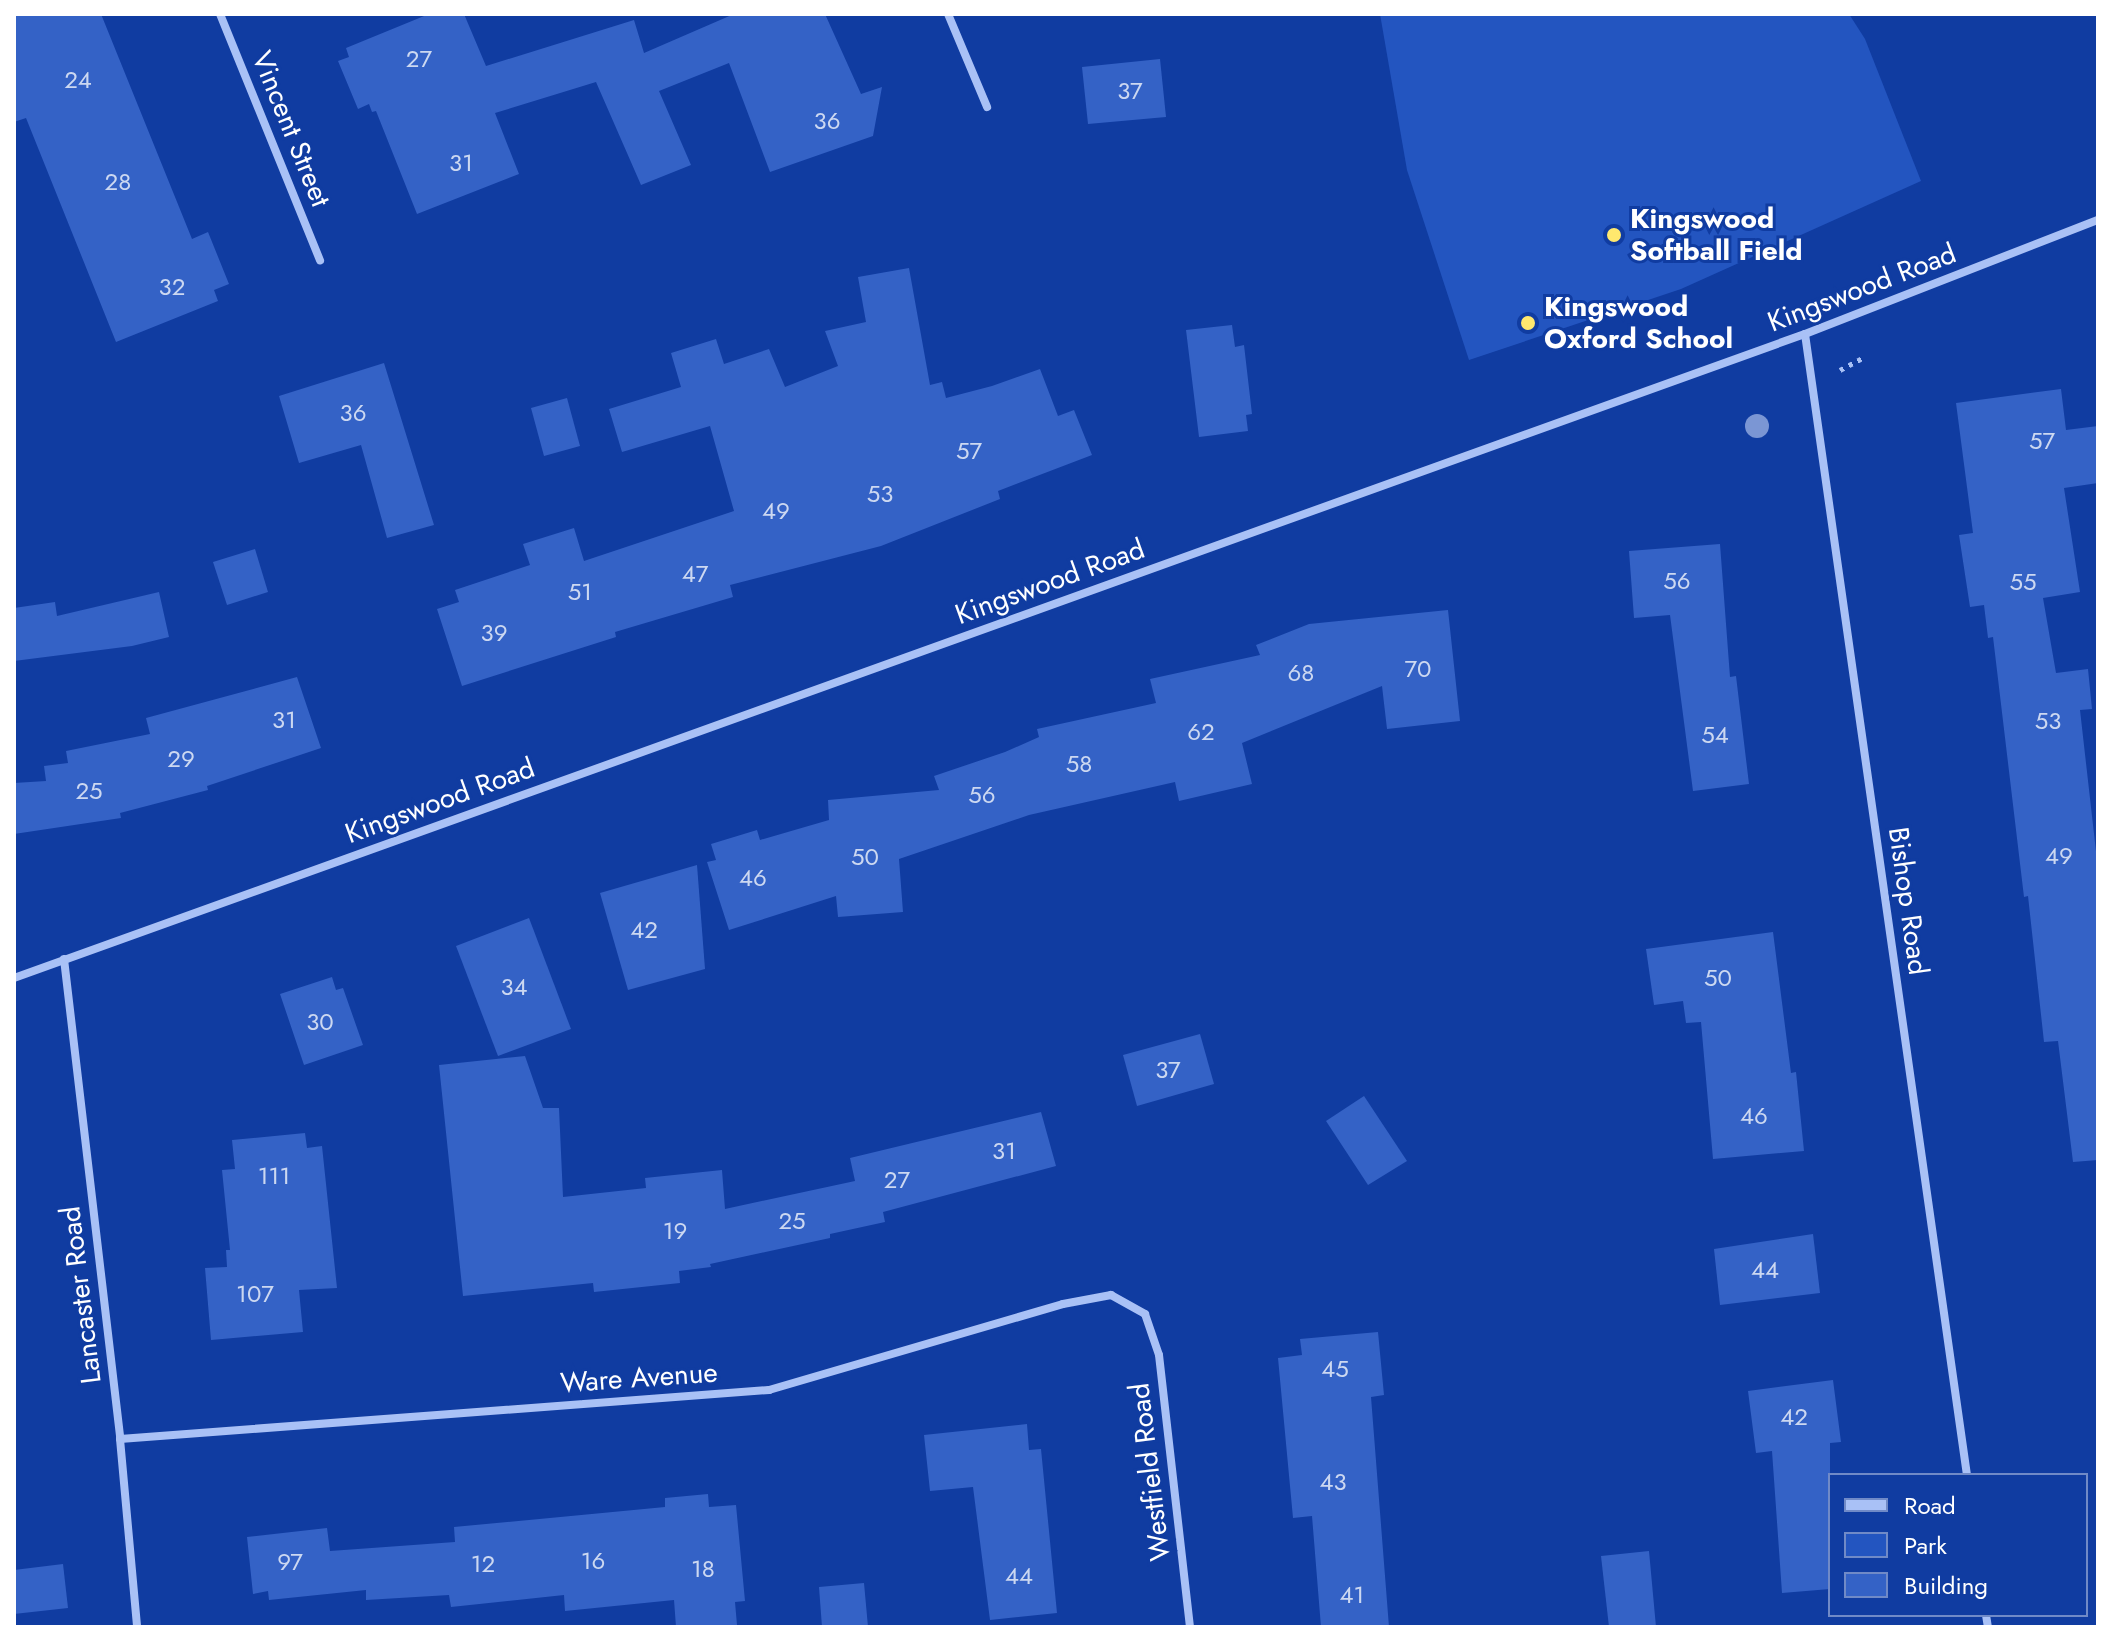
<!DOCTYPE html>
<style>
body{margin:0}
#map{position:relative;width:2112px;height:1641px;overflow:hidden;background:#103ca1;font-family:Jost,sans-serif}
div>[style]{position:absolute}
.green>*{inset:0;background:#2355c0}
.building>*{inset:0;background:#3462c6}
.path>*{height:5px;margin-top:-2.5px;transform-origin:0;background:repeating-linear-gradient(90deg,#a9c1f6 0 4px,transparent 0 10px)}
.street>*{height:8px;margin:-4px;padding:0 4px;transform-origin:4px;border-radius:4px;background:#a9c1f6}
.trees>*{width:24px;height:24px;margin:-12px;border-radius:50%;background:#7b96d4}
.dots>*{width:22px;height:22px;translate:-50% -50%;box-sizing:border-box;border:4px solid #103ca1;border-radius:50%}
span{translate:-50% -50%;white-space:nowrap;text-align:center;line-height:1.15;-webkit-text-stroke:6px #103ca1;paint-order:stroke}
.number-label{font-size:24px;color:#ccd8f1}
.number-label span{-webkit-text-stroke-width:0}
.street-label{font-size:28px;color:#fff}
.poi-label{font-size:28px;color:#fff;font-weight:700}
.left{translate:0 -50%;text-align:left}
.frame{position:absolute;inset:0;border:16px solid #fff;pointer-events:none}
.legend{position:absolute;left:1828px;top:1473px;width:260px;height:144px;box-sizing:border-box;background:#103ca1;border:2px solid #708ac7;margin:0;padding:10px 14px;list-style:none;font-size:24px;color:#fff}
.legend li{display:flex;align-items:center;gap:16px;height:40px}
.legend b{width:40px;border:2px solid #708ac7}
</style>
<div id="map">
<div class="green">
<i style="clip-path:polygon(1380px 14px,1849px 14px,1865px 39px,1921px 181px,1681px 289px,1469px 360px,1407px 170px)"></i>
</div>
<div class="building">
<i style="clip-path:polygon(14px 14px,101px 14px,192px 239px,208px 232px,229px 284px,214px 290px,218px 301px,116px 342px,26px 118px,14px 122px)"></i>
<i style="clip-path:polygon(429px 14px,464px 14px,486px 66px,634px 20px,644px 53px,734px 14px,825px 14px,861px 94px,882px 87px,873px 136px,770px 172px,729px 63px,659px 91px,691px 165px,641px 185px,596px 82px,495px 113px,519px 174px,417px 214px,376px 111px,372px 112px,369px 104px,358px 109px,338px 61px,349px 57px,346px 48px)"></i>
<i style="clip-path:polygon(1160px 59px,1166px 117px,1088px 124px,1082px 67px)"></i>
<i style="clip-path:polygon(909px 268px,930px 385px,942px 382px,946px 398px,992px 386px,1040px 369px,1058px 416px,1074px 410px,1092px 455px,998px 491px,1000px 499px,881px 546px,730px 585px,733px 597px,615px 632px,616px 637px,462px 686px,437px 609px,459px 602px,455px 590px,530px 565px,523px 544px,574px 528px,584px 561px,734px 511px,710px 426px,622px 452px,609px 409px,681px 387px,671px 353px,716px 339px,724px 364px,769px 349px,785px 387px,838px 366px,825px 331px,866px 322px,858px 277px)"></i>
<i style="clip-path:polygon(1232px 325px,1235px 347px,1244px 345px,1252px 414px,1246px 415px,1248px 431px,1199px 437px,1186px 330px)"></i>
<i style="clip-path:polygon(384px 363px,434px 525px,387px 538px,361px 445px,299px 463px,279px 396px)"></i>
<i style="clip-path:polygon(2061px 389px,2066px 430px,2098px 426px,2098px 483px,2064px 488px,2080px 592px,2043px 598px,2056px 673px,2088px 669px,2092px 709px,2080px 710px,2098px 869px,2098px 1160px,2073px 1162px,2058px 1041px,2044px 1042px,2028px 896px,2024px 897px,1993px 637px,1988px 638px,1984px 605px,1970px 607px,1959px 535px,1973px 533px,1956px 403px)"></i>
<i style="clip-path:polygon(567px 398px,580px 446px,544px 456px,531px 408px)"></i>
<i style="clip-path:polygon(1720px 544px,1730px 677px,1736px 676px,1749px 784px,1693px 791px,1670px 615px,1634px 618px,1629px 551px)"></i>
<i style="clip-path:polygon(255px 549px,268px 592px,227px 605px,213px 562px)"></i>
<i style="clip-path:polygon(159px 592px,169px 637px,132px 646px,14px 661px,14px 608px,55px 602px,57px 616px)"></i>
<i style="clip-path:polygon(1448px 610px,1460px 721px,1387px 729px,1382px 686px,1242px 743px,1252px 784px,1179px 801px,1175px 782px,1029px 815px,899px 859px,903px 912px,838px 917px,836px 896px,729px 930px,707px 862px,716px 860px,711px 844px,757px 830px,760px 840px,829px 820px,828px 800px,939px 790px,934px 776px,1005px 752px,1039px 737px,1037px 729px,1156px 703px,1150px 679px,1260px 655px,1256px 645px,1309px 624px)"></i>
<i style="clip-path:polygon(297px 677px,321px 748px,207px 786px,208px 790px,120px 813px,121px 818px,14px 834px,14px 783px,46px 781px,44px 766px,68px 763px,66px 751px,150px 734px,146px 718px)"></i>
<i style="clip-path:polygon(697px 865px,705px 969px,628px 990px,600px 893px)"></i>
<i style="clip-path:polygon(529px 918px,571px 1029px,498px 1056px,456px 946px)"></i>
<i style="clip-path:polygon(1773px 932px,1791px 1073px,1796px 1072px,1804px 1151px,1713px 1159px,1701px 1022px,1686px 1023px,1683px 1001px,1654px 1005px,1646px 949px)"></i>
<i style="clip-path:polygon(332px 977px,336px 990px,343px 988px,363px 1045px,304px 1065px,280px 994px)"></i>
<i style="clip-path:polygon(1200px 1034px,1214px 1084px,1137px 1106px,1123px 1055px)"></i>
<i style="clip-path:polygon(525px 1056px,543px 1108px,559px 1108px,563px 1197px,646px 1188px,645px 1178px,722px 1170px,725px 1209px,855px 1181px,850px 1158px,1041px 1112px,1056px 1166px,883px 1212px,885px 1222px,830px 1234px,830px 1238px,710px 1264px,711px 1267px,679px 1271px,680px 1283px,594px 1292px,593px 1283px,463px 1296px,439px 1065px)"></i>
<i style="clip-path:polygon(1364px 1096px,1407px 1161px,1368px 1185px,1326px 1121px)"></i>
<i style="clip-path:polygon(305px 1133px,307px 1148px,322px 1146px,337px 1288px,299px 1290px,303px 1332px,211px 1340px,205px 1268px,227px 1267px,226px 1250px,230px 1250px,222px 1170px,235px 1169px,232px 1140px)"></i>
<i style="clip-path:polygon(1813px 1234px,1820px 1293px,1720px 1305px,1714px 1249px)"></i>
<i style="clip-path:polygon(1378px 1332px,1384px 1395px,1371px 1397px,1389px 1627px,1321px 1627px,1312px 1516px,1293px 1518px,1278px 1358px,1302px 1355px,1300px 1339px)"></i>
<i style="clip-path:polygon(1833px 1380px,1841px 1442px,1830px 1443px,1830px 1589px,1782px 1593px,1772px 1451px,1756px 1453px,1748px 1391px)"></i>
<i style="clip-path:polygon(1027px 1424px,1029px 1450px,1041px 1449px,1057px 1613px,990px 1620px,973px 1487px,930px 1491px,924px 1435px)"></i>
<i style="clip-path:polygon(708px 1494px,709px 1507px,736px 1505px,745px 1601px,735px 1602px,737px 1625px,676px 1627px,674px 1600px,565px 1611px,564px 1595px,451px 1607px,449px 1595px,366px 1600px,366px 1590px,269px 1600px,268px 1591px,253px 1594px,247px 1537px,327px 1528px,330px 1551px,455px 1542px,454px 1527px,665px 1507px,665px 1498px)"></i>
<i style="clip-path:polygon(1649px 1551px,1656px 1627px,1609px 1627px,1601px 1556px)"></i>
<i style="clip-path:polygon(63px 1564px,68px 1608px,14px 1614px,14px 1570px)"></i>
<i style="clip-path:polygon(864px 1583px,868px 1627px,822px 1627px,819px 1587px)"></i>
</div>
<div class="path">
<i style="left:1840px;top:370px;width:27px;rotate:-28deg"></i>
</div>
<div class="street">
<i style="left:220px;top:14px;width:266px;rotate:67.9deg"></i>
<i style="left:948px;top:14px;width:101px;rotate:67.2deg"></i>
<i style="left:1805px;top:334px;width:1152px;rotate:81.92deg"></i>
<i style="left:64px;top:959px;width:483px;rotate:83.3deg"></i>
<i style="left:120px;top:1439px;width:189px;rotate:84.8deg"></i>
<i style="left:14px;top:978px;width:1903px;rotate:-19.78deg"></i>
<i style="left:1805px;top:334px;width:314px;rotate:-21.3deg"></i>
<i style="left:120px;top:1439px;width:651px;rotate:-4.32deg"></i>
<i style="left:769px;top:1390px;width:306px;rotate:-16.3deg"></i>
<i style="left:1063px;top:1304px;width:49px;rotate:-10.6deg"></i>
<i style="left:1111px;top:1295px;width:39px;rotate:29deg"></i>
<i style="left:1145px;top:1314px;width:43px;rotate:71.1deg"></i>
<i style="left:1159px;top:1355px;width:274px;rotate:83.5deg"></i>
<i style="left:1986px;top:1615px;width:12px;rotate:81deg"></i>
</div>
<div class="trees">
<i style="left:1757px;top:426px"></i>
</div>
<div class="dots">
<i style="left:1614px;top:235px;background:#ffe86e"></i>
<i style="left:1528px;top:323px;background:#ffe86e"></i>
</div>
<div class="number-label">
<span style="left:419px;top:59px">27</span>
<span style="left:78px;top:80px">24</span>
<span style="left:1130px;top:91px">37</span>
<span style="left:827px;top:121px">36</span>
<span style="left:461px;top:163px">31</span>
<span style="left:118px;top:182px">28</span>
<span style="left:172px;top:287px">32</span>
<span style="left:353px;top:413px">36</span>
<span style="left:2042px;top:441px">57</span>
<span style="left:969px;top:451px">57</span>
<span style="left:880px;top:494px">53</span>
<span style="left:776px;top:511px">49</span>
<span style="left:695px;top:574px">47</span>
<span style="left:1677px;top:581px">56</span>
<span style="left:2023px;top:582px">55</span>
<span style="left:580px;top:592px">51</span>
<span style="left:494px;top:633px">39</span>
<span style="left:1418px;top:669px">70</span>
<span style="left:1301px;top:673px">68</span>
<span style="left:284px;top:720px">31</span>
<span style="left:2048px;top:721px">53</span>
<span style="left:1201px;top:732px">62</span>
<span style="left:1715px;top:735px">54</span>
<span style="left:181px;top:759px">29</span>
<span style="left:1079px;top:764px">58</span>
<span style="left:89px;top:791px">25</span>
<span style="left:982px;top:795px">56</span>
<span style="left:2059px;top:856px">49</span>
<span style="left:865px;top:857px">50</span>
<span style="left:753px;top:878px">46</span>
<span style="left:644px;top:930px">42</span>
<span style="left:1718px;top:978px">50</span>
<span style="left:514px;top:987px">34</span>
<span style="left:320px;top:1022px">30</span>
<span style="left:1168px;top:1070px">37</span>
<span style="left:1754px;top:1116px">46</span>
<span style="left:1004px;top:1151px">31</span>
<span style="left:274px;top:1176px">111</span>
<span style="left:897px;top:1180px">27</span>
<span style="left:792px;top:1221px">25</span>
<span style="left:675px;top:1231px">19</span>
<span style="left:1765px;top:1270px">44</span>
<span style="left:255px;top:1294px">107</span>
<span style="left:1335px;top:1369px">45</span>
<span style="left:1794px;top:1417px">42</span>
<span style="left:1333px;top:1482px">43</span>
<span style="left:593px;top:1561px">16</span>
<span style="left:290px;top:1562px">97</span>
<span style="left:483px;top:1564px">12</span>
<span style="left:703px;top:1569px">18</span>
<span style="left:1019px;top:1576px">44</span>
<span style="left:1352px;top:1595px">41</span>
</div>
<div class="street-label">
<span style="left:291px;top:129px;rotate:68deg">Vincent Street</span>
<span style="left:1862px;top:288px;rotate:-21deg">Kingswood Road</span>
<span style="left:1050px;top:582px;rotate:-20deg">Kingswood Road</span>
<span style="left:440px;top:801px;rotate:-20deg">Kingswood Road</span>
<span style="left:1908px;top:901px;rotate:82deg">Bishop Road</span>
<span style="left:81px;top:1295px;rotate:-97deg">Lancaster Road</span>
<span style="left:639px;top:1378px;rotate:-4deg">Ware Avenue</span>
<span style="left:1150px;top:1472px;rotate:-97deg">Westfield Road</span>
</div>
<div class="poi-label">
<span class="left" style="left:1630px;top:235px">Kingswood<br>Softball Field</span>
<span class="left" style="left:1544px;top:323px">Kingswood<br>Oxford School</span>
</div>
<div class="frame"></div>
<ul class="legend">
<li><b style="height:10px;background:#a9c1f6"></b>Road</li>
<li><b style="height:22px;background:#2355c0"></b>Park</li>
<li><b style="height:22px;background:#3462c6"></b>Building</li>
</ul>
</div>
